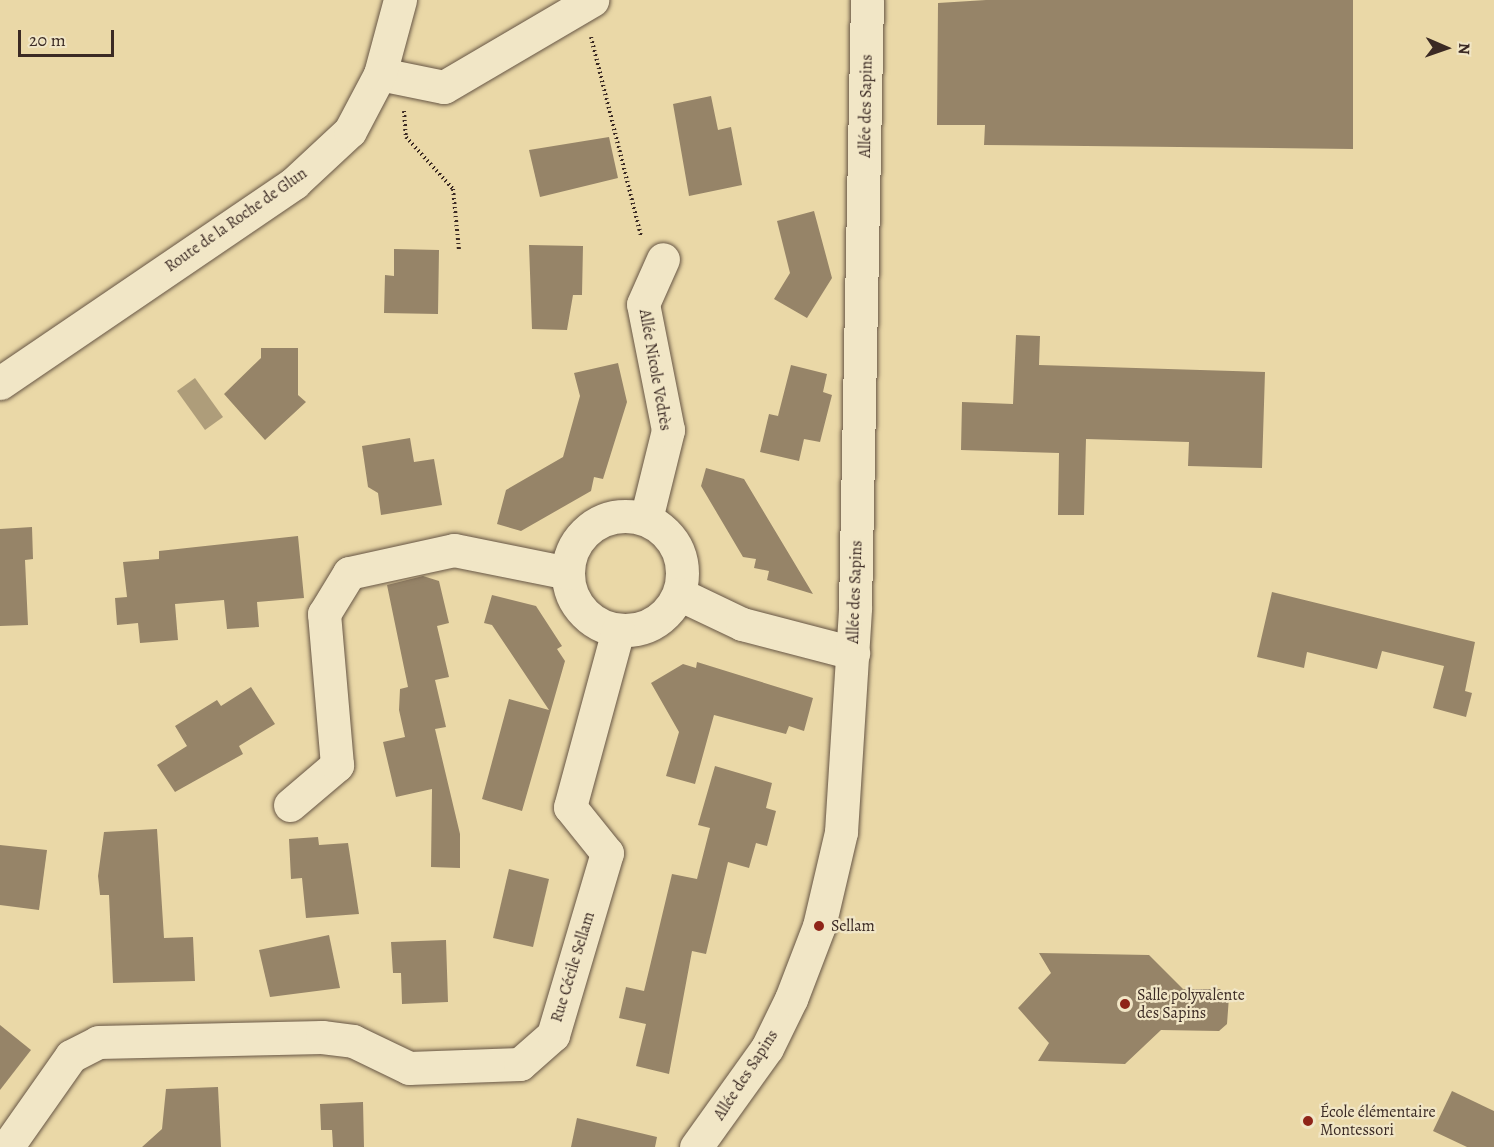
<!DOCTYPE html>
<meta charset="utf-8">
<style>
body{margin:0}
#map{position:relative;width:1494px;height:1147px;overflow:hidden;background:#ead8a7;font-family:Alegreya,serif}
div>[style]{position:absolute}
.water>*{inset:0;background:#ae9d7a}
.building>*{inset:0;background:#968468}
.path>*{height:4px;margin-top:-2px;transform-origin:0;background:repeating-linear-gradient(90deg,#3b2a24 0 1.5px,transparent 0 4.5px)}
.roads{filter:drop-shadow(0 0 2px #675645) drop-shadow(0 0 2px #675645)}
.minor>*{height:33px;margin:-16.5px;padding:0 16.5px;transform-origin:16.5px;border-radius:16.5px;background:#f1e6c6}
.minor>.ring{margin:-16.5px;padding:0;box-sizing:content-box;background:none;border:33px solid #f1e6c6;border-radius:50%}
.tertiary>*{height:33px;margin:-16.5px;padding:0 16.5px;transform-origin:16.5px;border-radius:16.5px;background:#f1e6c6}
.dots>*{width:16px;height:16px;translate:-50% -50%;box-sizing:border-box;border:3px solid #f1e6c6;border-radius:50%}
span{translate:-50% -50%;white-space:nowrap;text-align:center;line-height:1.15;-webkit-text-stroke:4.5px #f1e6c6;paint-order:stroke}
.street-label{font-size:16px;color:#3b2a24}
.poi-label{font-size:16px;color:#3b2a24}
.left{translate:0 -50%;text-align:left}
.north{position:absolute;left:1416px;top:18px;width:60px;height:60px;-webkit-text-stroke:4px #f1e6c6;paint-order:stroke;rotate:92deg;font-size:16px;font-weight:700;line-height:24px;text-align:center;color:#3b2a24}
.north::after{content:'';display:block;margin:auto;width:21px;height:27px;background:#3b2a24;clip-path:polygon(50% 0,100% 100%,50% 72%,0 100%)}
.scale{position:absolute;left:18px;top:30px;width:96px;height:27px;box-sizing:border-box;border:3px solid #3b2a24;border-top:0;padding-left:8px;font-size:18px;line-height:21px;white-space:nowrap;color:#3b2a24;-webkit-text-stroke:4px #f1e6c6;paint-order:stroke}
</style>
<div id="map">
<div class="water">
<i style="clip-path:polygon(195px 378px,223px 417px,205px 430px,177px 391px)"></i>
</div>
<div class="building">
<i style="clip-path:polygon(986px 0,1353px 0,1353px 149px,984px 145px,985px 125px,937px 125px,938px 3px)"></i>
<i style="clip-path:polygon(711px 96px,718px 130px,731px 127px,742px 185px,689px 196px,673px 104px)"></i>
<i style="clip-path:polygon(609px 137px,618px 178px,540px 197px,529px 150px)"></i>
<i style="clip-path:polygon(814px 211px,832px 278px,807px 318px,774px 299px,790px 273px,777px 221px)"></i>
<i style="clip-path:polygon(529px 245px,583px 246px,582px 295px,573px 295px,567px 330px,532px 329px)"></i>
<i style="clip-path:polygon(394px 249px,439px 250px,438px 314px,384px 313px,385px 275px,394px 276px)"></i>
<i style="clip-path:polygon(1016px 335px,1040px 336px,1039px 365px,1265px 372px,1262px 468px,1188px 466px,1189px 442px,1086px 439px,1084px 515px,1058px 515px,1059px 453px,961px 450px,962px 402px,1013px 404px)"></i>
<i style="clip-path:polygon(261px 348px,298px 348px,298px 395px,306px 402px,265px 440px,224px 394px,261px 358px)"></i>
<i style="clip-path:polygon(618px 363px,627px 402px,603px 479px,594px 477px,591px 491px,521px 531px,497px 524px,506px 490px,563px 457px,580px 396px,574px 373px)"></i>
<i style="clip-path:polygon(791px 365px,827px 374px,823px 392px,832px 395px,820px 442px,804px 439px,799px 461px,760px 452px,769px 414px,778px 416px)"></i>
<i style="clip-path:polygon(410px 438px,414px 462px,434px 459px,442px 505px,381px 515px,378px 493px,368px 487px,362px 446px)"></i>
<i style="clip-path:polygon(706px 468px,744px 479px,813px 594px,767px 580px,769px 571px,754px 568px,756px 559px,743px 557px,701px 486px)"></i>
<i style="clip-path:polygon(32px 527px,33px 559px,25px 560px,28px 625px,0 626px,0 529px)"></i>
<i style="clip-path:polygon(298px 536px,304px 598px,257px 602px,259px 627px,227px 629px,224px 600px,175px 604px,178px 640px,140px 643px,138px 623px,117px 625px,115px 598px,127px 597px,123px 562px,159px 559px,159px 551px)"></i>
<i style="clip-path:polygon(423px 576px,439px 581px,449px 623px,437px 626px,449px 677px,435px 680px,446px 727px,435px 729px,460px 834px,460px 868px,431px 867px,432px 789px,396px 797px,383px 742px,405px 737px,399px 710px,400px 689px,408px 687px,387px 585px)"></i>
<i style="clip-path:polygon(1272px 592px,1475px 642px,1465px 691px,1472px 693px,1466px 717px,1433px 708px,1444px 666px,1382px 651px,1377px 669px,1307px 652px,1304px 668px,1257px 657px)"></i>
<i style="clip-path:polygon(492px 595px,536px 606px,562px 646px,557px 649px,565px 661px,522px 811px,482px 799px,509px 699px,549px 710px,492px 625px,484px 623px)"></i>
<i style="clip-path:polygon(697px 662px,813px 698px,804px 731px,789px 726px,786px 734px,714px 715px,695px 784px,666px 776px,679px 732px,651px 683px,683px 664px,696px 668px)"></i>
<i style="clip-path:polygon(251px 687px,275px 724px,239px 746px,243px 754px,175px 792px,157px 765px,187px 746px,175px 726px,217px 700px,221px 706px)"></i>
<i style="clip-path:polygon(715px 766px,772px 783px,766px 808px,776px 811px,767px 846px,756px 843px,749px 868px,728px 862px,706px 954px,692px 951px,669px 1074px,636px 1066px,646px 1024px,619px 1018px,626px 987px,644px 991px,672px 874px,697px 879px,710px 828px,698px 825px)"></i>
<i style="clip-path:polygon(157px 829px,164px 938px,193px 937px,195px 981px,113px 983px,109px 895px,100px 895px,98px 876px,104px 832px)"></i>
<i style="clip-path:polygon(318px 837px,319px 845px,348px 843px,359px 914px,306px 918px,302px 878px,291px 879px,289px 839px)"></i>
<i style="clip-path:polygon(0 845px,47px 850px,39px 910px,0 905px)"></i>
<i style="clip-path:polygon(509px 869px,549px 879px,533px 947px,493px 938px)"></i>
<i style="clip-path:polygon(329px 935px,340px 988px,270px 997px,259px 950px)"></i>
<i style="clip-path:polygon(446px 940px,448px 1002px,402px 1004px,401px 973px,393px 973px,391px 942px)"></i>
<i style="clip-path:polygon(1039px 953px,1149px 955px,1183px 989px,1220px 989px,1229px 997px,1227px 1024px,1219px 1031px,1161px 1030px,1125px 1064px,1038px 1061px,1049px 1043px,1018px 1008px,1051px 973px)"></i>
<i style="clip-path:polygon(0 1025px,31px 1050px,0 1090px)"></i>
<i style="clip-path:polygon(218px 1087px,221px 1147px,142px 1147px,162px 1129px,166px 1089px)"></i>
<i style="clip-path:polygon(1452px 1091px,1494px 1111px,1494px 1147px,1467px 1147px,1433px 1131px)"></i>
<i style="clip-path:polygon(363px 1102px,364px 1147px,333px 1147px,332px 1130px,321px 1130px,320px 1104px)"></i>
<i style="clip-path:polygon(577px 1118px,657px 1137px,655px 1147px,571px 1147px)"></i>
</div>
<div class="path">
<i style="left:591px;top:37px;width:205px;rotate:75.9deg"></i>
<i style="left:404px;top:111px;width:26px;rotate:86deg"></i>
<i style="left:406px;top:137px;width:70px;rotate:47.9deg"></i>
<i style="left:453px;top:189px;width:61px;rotate:84.4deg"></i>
</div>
<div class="roads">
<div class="minor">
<i style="left:380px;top:74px;width:65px;rotate:11.5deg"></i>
<i style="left:444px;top:87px;width:172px;rotate:-30.4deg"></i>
<i class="ring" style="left:568px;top:516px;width:81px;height:81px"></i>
<i style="left:646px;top:519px;width:92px;rotate:-76.1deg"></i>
<i style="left:668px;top:430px;width:128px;rotate:-101.2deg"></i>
<i style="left:643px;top:304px;width:49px;rotate:-66deg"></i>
<i style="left:679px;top:594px;width:70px;rotate:25.5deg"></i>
<i style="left:742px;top:624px;width:115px;rotate:14.6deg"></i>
<i style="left:290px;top:805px;width:62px;rotate:-40.4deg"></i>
<i style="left:337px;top:765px;width:152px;rotate:-94.9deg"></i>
<i style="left:324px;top:614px;width:48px;rotate:-58.6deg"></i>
<i style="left:349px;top:573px;width:107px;rotate:-12.4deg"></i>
<i style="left:454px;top:550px;width:116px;rotate:11.4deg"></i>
<i style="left:7px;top:1147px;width:111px;rotate:-54.9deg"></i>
<i style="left:71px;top:1056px;width:30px;rotate:-27deg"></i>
<i style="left:98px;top:1042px;width:224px;rotate:-1.3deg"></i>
<i style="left:322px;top:1037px;width:31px;rotate:7deg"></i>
<i style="left:353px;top:1041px;width:62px;rotate:25.7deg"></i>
<i style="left:409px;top:1068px;width:111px;rotate:-2.1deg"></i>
<i style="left:520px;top:1064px;width:44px;rotate:-41.3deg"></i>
<i style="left:553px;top:1035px;width:190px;rotate:-73.5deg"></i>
<i style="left:607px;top:853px;width:59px;rotate:-128.8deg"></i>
<i style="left:570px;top:807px;width:183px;rotate:-74.8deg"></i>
<i style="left:696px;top:1147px;width:122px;rotate:-54.4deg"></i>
<i style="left:767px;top:1048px;width:55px;rotate:-63.9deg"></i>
<i style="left:791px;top:999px;width:78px;rotate:-69deg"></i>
<i style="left:819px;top:926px;width:97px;rotate:-76.8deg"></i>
<i style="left:841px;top:832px;width:225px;rotate:-86.4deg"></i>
<i style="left:855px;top:607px;width:607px;rotate:-88.87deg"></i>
</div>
<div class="tertiary">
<i style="left:0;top:383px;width:356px;rotate:-34.2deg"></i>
<i style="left:294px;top:183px;width:76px;rotate:-42.9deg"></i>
<i style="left:350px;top:131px;width:64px;rotate:-62.2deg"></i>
<i style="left:380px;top:74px;width:77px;rotate:-74.9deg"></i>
</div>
</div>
<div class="dots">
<i style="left:819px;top:926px;background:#8f2418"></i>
<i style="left:1125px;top:1004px;background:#8f2418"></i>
<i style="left:1308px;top:1121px;background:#8f2418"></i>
</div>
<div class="street-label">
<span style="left:866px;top:106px;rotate:-89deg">Allée des Sapins</span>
<span style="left:236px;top:220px;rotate:-35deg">Route de la Roche de Glun</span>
<span style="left:655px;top:370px;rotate:80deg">Allée Nicole Vedrès</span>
<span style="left:855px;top:592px;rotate:-88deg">Allée des Sapins</span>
<span style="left:573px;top:967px;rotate:-73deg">Rue Cécile Sellam</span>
<span style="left:746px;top:1075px;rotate:-57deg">Allée des Sapins</span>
</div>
<div class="poi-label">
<span class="left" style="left:831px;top:926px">Sellam</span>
<span class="left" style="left:1137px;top:1004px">Salle polyvalente<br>des Sapins</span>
<span class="left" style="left:1320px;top:1121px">École élémentaire<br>Montessori</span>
</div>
<div class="north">N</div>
<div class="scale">20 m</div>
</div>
